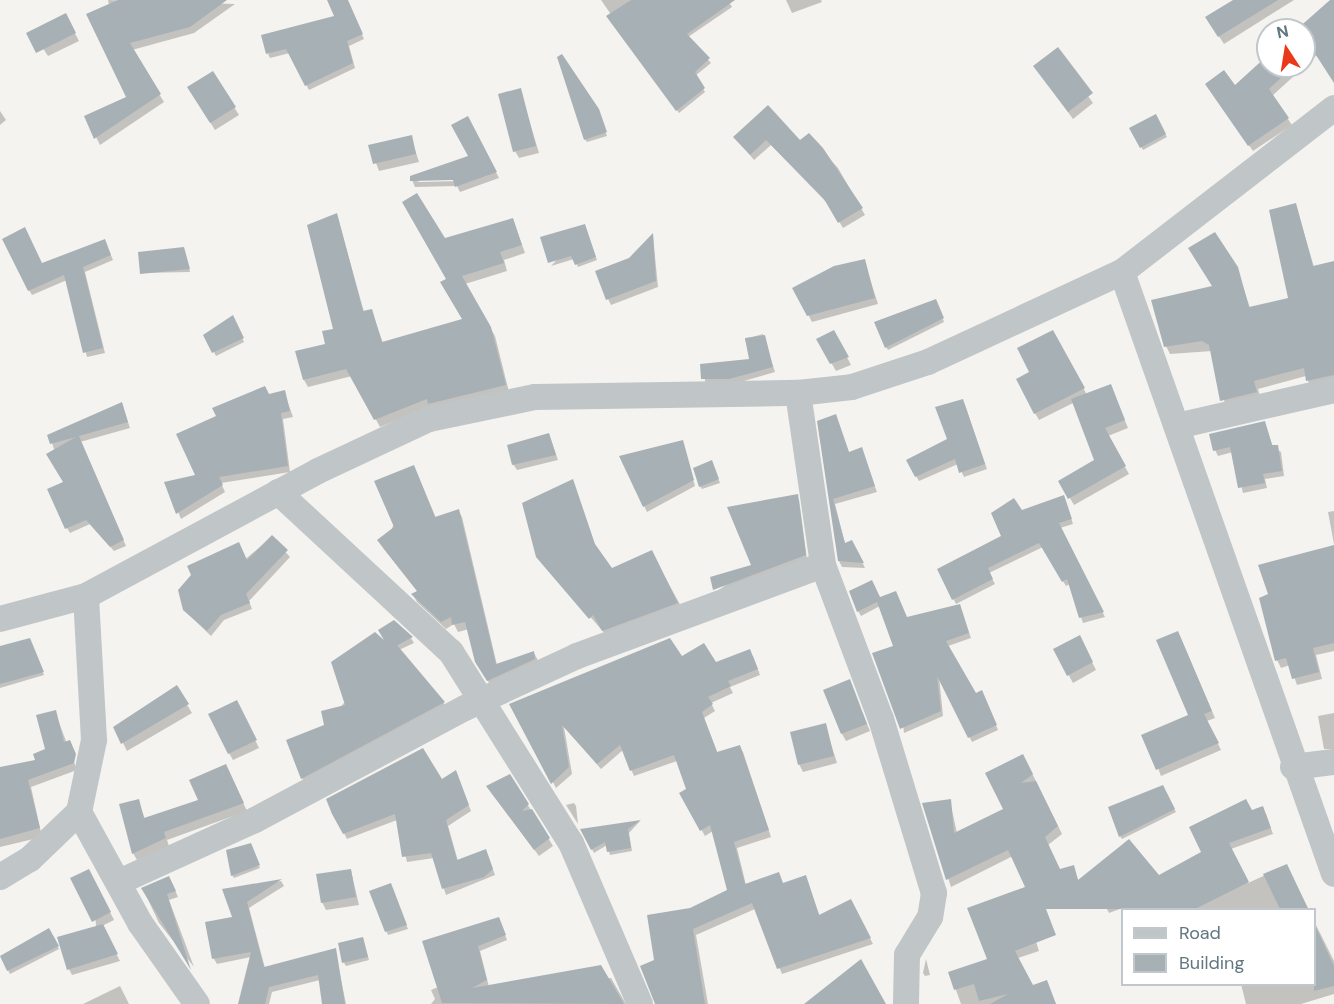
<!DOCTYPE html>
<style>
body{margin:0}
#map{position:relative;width:1334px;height:1004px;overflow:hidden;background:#f4f3ef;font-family:"DM Sans",sans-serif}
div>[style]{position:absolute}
.shadow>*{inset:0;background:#0003}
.building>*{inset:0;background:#a7b1b5}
.minor>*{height:26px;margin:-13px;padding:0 13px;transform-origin:13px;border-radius:13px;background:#c0c5c7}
span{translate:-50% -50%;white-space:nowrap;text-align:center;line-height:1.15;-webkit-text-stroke:6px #fff;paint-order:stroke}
.legend{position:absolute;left:1121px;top:908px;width:195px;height:78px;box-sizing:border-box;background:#fff;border:2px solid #c0c8cd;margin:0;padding:8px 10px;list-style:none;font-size:18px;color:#617681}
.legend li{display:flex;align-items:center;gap:12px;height:30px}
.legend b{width:30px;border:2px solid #c0c8cd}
.north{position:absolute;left:1256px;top:18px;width:60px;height:60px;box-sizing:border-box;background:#fff;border:2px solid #c0c8cd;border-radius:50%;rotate:348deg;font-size:16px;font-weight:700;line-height:24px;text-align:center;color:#617681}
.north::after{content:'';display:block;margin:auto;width:21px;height:27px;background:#e9391a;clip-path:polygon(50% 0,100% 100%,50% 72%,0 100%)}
</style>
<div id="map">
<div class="shadow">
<i style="clip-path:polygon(108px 0,235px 4px,194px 33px,132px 50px,164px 102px,100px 145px,86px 117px,128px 98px)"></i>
<i style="clip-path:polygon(332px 0,347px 0,364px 39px,349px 46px,355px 68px,309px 90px,290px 53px,270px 58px,268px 54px,336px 17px)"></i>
<i style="clip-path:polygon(601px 0,630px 0,634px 6px,639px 0,728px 0,732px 7px,688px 37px,711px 63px,695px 76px,705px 92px,679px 113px)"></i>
<i style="clip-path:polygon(786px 0,821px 0,822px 2px,792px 13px)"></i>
<i style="clip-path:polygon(1236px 0,1294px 0,1224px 44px,1207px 18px)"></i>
<i style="clip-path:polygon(1334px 16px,1334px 68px,1317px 55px,1272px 96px,1292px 125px,1253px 151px,1211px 91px,1235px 87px,1268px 57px,1268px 66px,1304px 66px,1304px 30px,1298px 30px)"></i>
<i style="clip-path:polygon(69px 22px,79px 41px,48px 56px,36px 38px)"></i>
<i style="clip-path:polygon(1035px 67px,1088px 96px,1093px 103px,1073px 119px)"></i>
<i style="clip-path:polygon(520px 90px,539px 153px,519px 158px,515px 151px)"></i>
<i style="clip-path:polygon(193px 95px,234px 107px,239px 115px,215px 130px)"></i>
<i style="clip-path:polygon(598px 110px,607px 136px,587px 142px,585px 139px)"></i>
<i style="clip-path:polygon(0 111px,6px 120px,0 125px)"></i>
<i style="clip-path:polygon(1155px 116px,1167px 137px,1143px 150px,1131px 128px)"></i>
<i style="clip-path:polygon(evenodd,467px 118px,499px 178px,460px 192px,457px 186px,415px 187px,412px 180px,470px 157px,467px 118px,461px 178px,461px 181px,417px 182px,423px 179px,461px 178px)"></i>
<i style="clip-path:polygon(808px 135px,838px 168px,865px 215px,843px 228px,829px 205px,771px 145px,754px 160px,735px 137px,800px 142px)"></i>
<i style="clip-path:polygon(411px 137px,419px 162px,379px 171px,370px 147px)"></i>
<i style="clip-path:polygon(1296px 205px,1314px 267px,1334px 263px,1334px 382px,1311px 388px,1306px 376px,1258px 389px,1261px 400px,1226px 408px,1212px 351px,1170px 354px,1166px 346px,1214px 287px,1237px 268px,1250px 308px,1290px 299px)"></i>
<i style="clip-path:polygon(337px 215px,364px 312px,371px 310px,383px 343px,464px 320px,448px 279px,513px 220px,525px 253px,504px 260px,507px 271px,465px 284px,495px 336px,509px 392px,432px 406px,380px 427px,352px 376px,308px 387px,304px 380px,335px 330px)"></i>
<i style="clip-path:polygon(586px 229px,597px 260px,578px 267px,574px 259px,551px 266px)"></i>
<i style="clip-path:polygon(653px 236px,658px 287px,611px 305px,608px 299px)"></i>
<i style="clip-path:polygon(107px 246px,113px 260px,85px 272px,105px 353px,87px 357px,67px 280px,32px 295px,29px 290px,41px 265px)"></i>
<i style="clip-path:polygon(185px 252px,190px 272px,142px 273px)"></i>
<i style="clip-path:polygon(864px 260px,878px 304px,812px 322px,795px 289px)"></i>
<i style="clip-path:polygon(937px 304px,944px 322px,888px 350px,886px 347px)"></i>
<i style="clip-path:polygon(233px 317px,244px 342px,216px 356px,205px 335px)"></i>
<i style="clip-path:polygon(834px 332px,851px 365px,836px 371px,818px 340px)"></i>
<i style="clip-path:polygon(1053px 332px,1087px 395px,1111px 386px,1128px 428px,1108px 436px,1129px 474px,1074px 505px,1060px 481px,1096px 461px,1073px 403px,1039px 420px,1035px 413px)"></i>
<i style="clip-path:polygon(763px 334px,775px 372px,733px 384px,706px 384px,701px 365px,750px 360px,745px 339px)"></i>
<i style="clip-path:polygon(284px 392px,293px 417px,283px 419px,290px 472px,221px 483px,225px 492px,181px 519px,166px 483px,197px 476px,218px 416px,271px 401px)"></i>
<i style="clip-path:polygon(122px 404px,130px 428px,80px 442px,126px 546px,114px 551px,90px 524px,70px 533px,67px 528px,65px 483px,52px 443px)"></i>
<i style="clip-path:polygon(965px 405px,987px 469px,964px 477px,958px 464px,919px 481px,916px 476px,949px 440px)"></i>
<i style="clip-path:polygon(819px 422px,838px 422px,849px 453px,861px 449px,877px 492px,835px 504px,845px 544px,855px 547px,865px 568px,842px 567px,839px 561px)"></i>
<i style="clip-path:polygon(1265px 423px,1273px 447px,1281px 452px,1284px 476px,1265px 479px,1267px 488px,1243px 493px,1233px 452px,1218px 456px,1215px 450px)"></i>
<i style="clip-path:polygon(549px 434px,558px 460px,517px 470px,513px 464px)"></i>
<i style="clip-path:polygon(682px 442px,695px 486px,647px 512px,621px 457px)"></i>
<i style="clip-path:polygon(713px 465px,720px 483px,702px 489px,700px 486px)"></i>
<i style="clip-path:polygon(417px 473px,436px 518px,458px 510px,462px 517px,497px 665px,534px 653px,540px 664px,492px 688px,477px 662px,469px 629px,458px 632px,454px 624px,446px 629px,417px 602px,413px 595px,418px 592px,383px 548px)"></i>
<i style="clip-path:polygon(799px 499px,807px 559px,716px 592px,753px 566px)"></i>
<i style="clip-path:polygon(1066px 502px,1073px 524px,1060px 528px,1105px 617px,1083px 623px,1070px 584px,1066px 586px,1043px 547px,989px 573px,995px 584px,956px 604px,939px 570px)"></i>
<i style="clip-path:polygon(1334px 511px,1334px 544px,1328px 512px)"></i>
<i style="clip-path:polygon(272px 537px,290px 557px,249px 601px,252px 609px,224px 620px,211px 636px,184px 610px)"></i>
<i style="clip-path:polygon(1334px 546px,1334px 651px,1316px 655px,1322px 679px,1297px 685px,1290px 665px,1281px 668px,1277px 660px,1270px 595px)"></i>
<i style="clip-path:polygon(596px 549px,611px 570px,651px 552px,682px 608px,607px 636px,537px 556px)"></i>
<i style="clip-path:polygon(880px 599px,907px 618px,962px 611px,971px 638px,948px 646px,975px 695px,984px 697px,998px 730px,972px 742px,939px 676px,943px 716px,904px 733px,895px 647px,880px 606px,861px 616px,858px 611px)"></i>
<i style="clip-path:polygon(411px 638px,414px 643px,399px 650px,447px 707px,305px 783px,302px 778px,326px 726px,388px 646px)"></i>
<i style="clip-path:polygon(1181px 639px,1215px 718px,1207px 721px,1221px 750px,1161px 776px,1146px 735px,1190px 716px)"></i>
<i style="clip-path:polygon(31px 643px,44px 675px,0 688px,0 648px)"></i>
<i style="clip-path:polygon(1083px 644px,1096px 670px,1073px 683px,1055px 650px)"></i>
<i style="clip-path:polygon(753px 656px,760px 675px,730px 687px,733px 693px,711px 703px,715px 711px,704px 718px,718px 754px,739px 746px,743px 752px,771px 837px,737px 848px,746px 885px,808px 883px,820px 917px,854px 907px,873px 944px,782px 974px,755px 909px,696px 935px,708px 1004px,655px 1004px,656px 961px,691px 909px,728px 891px,713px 831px,705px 836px,681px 794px,688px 790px,677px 761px,634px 776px,623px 750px,601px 769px,564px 727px,572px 774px,556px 788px,511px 705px,681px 658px,716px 664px)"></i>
<i style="clip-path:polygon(849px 681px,870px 731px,846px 741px,842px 734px)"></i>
<i style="clip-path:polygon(176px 687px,192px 713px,127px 751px,115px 727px)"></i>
<i style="clip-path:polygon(240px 709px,259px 748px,233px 760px,229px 753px)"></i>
<i style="clip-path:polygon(55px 712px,77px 770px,31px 787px,42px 837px,0 847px,0 792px,48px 754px)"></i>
<i style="clip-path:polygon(1334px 713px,1334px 749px,1324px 749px,1318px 716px)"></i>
<i style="clip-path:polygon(825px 725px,837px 763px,803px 772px,799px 764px)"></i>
<i style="clip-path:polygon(1027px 763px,1062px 834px,1048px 845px,1060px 871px,1073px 867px,1083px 892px,1028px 916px,1039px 951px,1018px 958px,1033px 987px,1046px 982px,1056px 1004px,961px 1004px,950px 973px,988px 960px,1027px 887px,1013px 856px,951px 887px,924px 804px,950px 801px,957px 833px,1005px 809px)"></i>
<i style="clip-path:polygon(229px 773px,247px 811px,167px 840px,169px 846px,137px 860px,133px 853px,138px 801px,145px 819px,200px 801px)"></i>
<i style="clip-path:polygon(510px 776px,553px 846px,539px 856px,492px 793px)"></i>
<i style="clip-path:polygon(458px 778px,471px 811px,448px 826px,458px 861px,488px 856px,495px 875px,446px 895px,434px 858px,407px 862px,397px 820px,347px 839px,344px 833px)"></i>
<i style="clip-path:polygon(1162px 787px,1176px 812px,1122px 839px,1120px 836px)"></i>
<i style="clip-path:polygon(574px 803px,576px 806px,578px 824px,566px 805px)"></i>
<i style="clip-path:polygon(1252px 812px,1266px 814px,1273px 834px,1231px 849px,1248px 883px,1287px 865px,1309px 910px,1137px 910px,1136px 903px,1109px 913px,1106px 907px,1203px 853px)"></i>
<i style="clip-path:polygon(640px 821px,629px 833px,632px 851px,610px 855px,607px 845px,594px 853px,582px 830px)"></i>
<i style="clip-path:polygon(252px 848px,260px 868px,234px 878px,232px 875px)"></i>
<i style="clip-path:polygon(351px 871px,359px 905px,326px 910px,322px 902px)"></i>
<i style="clip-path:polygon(93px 878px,114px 920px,102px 926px,120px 961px,72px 975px,69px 969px,96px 927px)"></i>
<i style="clip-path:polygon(281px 881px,284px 886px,249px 908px,265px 968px,335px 950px,346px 1004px,324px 1004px,320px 980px,272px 992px,269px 1004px,239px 1004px,251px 957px,217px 964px,214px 959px,235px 918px,224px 890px)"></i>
<i style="clip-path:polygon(172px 883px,178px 897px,169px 900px,194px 967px,159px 923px,143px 889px)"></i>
<i style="clip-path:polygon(392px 888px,408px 929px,388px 935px,371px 892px)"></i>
<i style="clip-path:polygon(1314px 921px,1334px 961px,1334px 994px,1301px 1004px,1246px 1004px,1241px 984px,1314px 984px)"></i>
<i style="clip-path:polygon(501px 924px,507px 940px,480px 951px,489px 987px,611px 978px,626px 1004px,431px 1004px,435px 999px,431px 990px,438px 987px,424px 942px)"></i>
<i style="clip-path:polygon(49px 930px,59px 949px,10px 974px,1px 957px)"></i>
<i style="clip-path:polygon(363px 938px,369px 960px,346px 966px,344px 963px)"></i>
<i style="clip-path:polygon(926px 959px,930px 975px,925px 976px,923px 973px)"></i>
<i style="clip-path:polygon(120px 986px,129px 1004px,83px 1004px)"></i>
</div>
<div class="building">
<i style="clip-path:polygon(118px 0,227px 0,190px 27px,130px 43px,161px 94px,94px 139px,84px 116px,126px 97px,86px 14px)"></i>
<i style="clip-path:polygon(327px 0,348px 0,363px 34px,347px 41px,353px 63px,305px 86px,286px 49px,266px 54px,261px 35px,334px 16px)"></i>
<i style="clip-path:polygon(631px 0,735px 0,687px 34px,710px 58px,695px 72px,705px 88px,676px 111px,606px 16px)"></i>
<i style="clip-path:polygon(1233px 0,1278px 0,1218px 37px,1205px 17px)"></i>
<i style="clip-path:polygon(1330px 0,1334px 0,1334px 83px,1312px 49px,1304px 57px,1304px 30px,1296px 30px)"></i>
<i style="clip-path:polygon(66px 13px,76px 33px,36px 53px,26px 33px)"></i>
<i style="clip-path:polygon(1058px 47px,1093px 93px,1068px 112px,1033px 66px)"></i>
<i style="clip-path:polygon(562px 54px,599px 109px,607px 132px,584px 140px,557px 57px)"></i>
<i style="clip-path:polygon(1268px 55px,1268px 66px,1294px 66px,1269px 89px,1289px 118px,1248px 146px,1205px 84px,1224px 70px,1235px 85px)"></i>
<i style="clip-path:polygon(213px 71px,236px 107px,210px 123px,187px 87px)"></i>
<i style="clip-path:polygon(521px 88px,536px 146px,513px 152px,498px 94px)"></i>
<i style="clip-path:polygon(768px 105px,800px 140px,809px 133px,823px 148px,863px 208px,838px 223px,824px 199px,766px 140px,750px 155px,733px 137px)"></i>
<i style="clip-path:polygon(1156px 114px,1166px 134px,1140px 148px,1129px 128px)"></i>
<i style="clip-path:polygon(468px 116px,497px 172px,455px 187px,453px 180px,410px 181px,410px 176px,468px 156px,451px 125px)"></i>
<i style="clip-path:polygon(412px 135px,416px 154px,373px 164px,368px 145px)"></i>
<i style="clip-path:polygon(417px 193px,445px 238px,513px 218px,522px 245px,500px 252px,504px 263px,462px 276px,491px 327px,506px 385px,428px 404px,427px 399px,374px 420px,346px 369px,303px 380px,295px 351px,325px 344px,322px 331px,333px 329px,307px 225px,337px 213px,363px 311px,372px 309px,382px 342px,462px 319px,440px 282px,446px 279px,402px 202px)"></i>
<i style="clip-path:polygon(1296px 203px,1313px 266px,1334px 261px,1334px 375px,1306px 381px,1304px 368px,1254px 381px,1257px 392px,1220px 401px,1209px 345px,1202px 341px,1164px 347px,1151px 300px,1212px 286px,1188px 248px,1215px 232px,1238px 267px,1249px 307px,1288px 298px,1269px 210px)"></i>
<i style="clip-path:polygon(585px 224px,596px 257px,575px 265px,571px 256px,548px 263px,540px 237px)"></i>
<i style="clip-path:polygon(25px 227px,42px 263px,105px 239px,111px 255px,83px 267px,103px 348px,83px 353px,64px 275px,28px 291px,2px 239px)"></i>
<i style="clip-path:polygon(653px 233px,656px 281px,606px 300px,595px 271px,629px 258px)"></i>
<i style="clip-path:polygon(184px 247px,190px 269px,140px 274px,138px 252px)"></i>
<i style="clip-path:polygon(865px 259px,875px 298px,807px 316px,792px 288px,834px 266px)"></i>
<i style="clip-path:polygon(936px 299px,944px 318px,885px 348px,874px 322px)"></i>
<i style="clip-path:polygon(233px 315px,244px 338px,212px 353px,203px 335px)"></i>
<i style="clip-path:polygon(834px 330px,849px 357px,830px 364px,816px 339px)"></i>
<i style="clip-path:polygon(1053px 330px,1085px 388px,1034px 414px,1016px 379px,1029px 372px,1017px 348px)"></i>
<i style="clip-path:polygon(765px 335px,773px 367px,729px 379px,701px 379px,700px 364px,749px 359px,745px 338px)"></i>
<i style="clip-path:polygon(1111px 384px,1125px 420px,1105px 428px,1126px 466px,1068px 499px,1058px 481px,1094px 460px,1071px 399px)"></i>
<i style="clip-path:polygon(265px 386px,269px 394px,285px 390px,290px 411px,281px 413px,288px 466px,219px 477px,223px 485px,176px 514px,164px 482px,195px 475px,176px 434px,216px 416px,212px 408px)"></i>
<i style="clip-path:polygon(963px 399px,985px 464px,959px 473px,955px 459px,915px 477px,906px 460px,947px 439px,935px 407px)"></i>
<i style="clip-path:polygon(122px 402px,128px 422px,79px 436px,124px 540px,110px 547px,86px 520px,65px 529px,47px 489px,63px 482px,46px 454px,76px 437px,50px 444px,47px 435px)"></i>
<i style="clip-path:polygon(836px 414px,849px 452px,862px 447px,875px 486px,833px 499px,845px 543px,852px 540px,864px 563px,838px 561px,817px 421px)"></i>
<i style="clip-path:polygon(1265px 421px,1272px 445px,1278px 445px,1282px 471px,1263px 474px,1265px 483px,1238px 488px,1230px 447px,1213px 451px,1209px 434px)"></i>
<i style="clip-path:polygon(549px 433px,556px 455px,512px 465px,507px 445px)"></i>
<i style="clip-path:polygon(683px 440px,694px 480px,643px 507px,619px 456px)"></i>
<i style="clip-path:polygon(712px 460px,719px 479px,699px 487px,693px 468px)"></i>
<i style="clip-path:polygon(414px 465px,435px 517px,459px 509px,496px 664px,534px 651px,535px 659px,487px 681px,475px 662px,465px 622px,452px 625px,451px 617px,441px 622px,411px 594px,417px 591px,377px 540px,394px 527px,374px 481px)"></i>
<i style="clip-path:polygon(573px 479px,595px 544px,612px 568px,652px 550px,678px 603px,602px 631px,593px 615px,589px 619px,536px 557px,522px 503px)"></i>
<i style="clip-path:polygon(798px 494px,806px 555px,713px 590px,710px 577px,751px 565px,727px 507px)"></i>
<i style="clip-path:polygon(1064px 495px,1072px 519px,1059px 523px,1104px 612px,1079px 618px,1067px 579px,1062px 582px,1039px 543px,988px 568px,993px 579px,952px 600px,937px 569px,1001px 536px,991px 513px,1014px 498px,1022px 510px)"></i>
<i style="clip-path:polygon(272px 535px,288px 550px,246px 594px,250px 603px,221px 615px,207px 631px,183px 610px,178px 590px,191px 575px,187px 566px,239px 542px,247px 560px)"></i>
<i style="clip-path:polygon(1334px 545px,1334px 643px,1313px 648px,1319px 672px,1292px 679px,1286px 658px,1275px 661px,1259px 598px,1268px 594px,1258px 565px)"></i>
<i style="clip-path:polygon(872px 580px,880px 597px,896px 591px,907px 617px,960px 604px,969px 633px,946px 641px,976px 693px,982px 690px,997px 725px,968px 738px,937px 676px,941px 711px,900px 729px,872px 653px,893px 646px,877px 602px,857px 612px,849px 591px)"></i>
<i style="clip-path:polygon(394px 620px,413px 637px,392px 648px,397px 645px,445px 702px,301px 779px,286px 740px,324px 725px,321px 711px,345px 705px,331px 662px,375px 632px,384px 640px,378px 630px)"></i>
<i style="clip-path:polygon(1178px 631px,1212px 711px,1204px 714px,1219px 743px,1156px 770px,1141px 735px,1188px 715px,1156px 640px)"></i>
<i style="clip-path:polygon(1080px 635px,1093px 662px,1067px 676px,1053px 649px)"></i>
<i style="clip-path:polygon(30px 638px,44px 672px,0 684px,0 646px)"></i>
<i style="clip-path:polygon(670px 638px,682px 656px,704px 643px,716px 662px,750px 649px,758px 669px,728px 681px,731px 686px,708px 697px,713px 704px,702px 712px,717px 752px,740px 745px,769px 830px,734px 842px,745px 884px,779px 872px,783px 883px,806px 875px,819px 915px,851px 899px,871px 938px,777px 969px,752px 903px,693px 929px,705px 1004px,655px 1004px,640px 966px,654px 960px,647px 915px,690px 908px,727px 890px,710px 825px,700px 831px,679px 793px,686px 789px,674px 755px,630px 771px,620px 745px,597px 764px,562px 725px,569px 767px,551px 784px,509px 704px)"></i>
<i style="clip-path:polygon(850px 679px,867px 724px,841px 734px,823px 690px)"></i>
<i style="clip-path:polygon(177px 685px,189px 704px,121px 744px,113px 727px)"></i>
<i style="clip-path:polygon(237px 700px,257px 740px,228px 754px,208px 714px)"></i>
<i style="clip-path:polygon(56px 710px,64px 742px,70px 740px,76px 754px,74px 763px,28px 780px,40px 828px,0 839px,0 767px,35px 760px,33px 754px,45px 749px,36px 715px)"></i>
<i style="clip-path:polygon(826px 723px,834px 756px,798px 765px,790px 732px)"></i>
<i style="clip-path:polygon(423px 748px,442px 779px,456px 770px,469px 805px,446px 820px,457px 860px,486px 849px,493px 869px,484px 877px,442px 889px,431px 853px,402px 857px,395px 814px,343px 834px,332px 814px,326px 799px)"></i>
<i style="clip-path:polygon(1023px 754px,1033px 774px,1021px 783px,1036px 781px,1058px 826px,1045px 837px,1060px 869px,1074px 865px,1078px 880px,1129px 839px,1159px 875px,1201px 852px,1189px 827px,1246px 799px,1252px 810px,1263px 806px,1271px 828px,1229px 843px,1249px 882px,1195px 909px,1046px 909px,1056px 935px,1015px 951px,1033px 985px,1047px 980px,1056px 1004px,990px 1004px,1008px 994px,979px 1001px,974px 984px,954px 990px,948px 972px,987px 959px,967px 908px,1025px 887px,1008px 850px,946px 880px,922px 803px,951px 799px,954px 833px,1003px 809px,985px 773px)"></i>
<i style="clip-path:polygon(226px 764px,244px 803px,164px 832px,166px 838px,132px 854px,119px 804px,139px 799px,144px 818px,198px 800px,189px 780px)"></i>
<i style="clip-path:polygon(510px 774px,529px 804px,522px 811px,532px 809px,550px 838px,534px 850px,486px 786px)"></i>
<i style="clip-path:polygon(1163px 785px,1175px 809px,1119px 837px,1108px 807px)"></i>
<i style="clip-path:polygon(641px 820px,628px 829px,631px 848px,607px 852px,605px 842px,591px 850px,580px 829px)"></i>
<i style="clip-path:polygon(251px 843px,260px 865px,231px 876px,226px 850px)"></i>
<i style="clip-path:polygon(1287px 864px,1308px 909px,1280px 909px,1263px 874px)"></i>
<i style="clip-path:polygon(89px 869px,111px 912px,92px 922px,70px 878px)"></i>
<i style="clip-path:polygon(351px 869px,356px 897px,321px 903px,316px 874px)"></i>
<i style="clip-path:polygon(169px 876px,176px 891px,167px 894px,191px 970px,141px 888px)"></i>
<i style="clip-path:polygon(282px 879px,247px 902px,264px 967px,336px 948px,345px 1004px,322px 1004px,318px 975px,269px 987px,265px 1004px,238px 1004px,251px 952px,212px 959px,205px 922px,232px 917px,222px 889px)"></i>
<i style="clip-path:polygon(391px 883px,407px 925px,385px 932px,369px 891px)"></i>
<i style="clip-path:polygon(499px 917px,506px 935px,478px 946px,487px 980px,472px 988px,601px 965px,624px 1004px,442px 1003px,422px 941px)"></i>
<i style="clip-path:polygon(1314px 923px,1334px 966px,1334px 986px,1314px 991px)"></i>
<i style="clip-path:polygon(103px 924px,118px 954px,67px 970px,57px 937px)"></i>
<i style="clip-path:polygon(49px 928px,59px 946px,7px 971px,0 956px)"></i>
<i style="clip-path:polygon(363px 937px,368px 957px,342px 963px,338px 943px)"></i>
<i style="clip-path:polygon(861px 959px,886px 1004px,804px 1004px)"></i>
</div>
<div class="minor">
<i style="left:1122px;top:272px;width:638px;rotate:70.6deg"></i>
<i style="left:798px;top:393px;width:174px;rotate:81.7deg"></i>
<i style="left:823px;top:565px;width:165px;rotate:69.4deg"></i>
<i style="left:881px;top:719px;width:182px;rotate:73.1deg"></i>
<i style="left:934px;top:893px;width:24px;rotate:99deg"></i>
<i style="left:930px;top:917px;width:44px;rotate:121.2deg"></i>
<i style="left:907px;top:955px;width:49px;rotate:91.2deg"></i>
<i style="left:1177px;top:426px;width:161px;rotate:-12.9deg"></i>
<i style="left:278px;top:492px;width:236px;rotate:42.8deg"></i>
<i style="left:451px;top:652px;width:226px;rotate:57.9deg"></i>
<i style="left:571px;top:843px;width:175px;rotate:66.8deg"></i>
<i style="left:0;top:619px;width:89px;rotate:-15deg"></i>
<i style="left:1293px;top:767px;width:41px;rotate:-7deg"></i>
<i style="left:79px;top:812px;width:127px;rotate:61.2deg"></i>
<i style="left:140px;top:923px;width:99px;rotate:54.9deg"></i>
<i style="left:0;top:877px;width:35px;rotate:-31deg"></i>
<i style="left:30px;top:859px;width:68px;rotate:-43.8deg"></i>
<i style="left:79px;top:812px;width:74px;rotate:-78.2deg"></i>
<i style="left:94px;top:740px;width:144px;rotate:-93.2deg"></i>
<i style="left:86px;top:596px;width:264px;rotate:-28.3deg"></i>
<i style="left:318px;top:471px;width:123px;rotate:-25.1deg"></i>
<i style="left:429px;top:419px;width:108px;rotate:-11.7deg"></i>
<i style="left:535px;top:397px;width:263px;rotate:-0.9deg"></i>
<i style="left:798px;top:393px;width:54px;rotate:-6.3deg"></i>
<i style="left:852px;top:387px;width:80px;rotate:-18.2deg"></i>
<i style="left:928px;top:362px;width:214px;rotate:-24.9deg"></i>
<i style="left:1122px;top:272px;width:268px;rotate:-37.7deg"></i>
<i style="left:119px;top:882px;width:149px;rotate:-24.5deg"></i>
<i style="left:255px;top:820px;width:238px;rotate:-28.1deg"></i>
<i style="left:465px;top:708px;width:123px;rotate:-24.9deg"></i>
<i style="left:577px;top:656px;width:262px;rotate:-20.3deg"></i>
</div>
<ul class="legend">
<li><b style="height:8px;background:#c0c5c7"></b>Road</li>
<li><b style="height:16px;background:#a7b1b5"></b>Building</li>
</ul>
<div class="north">N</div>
</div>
